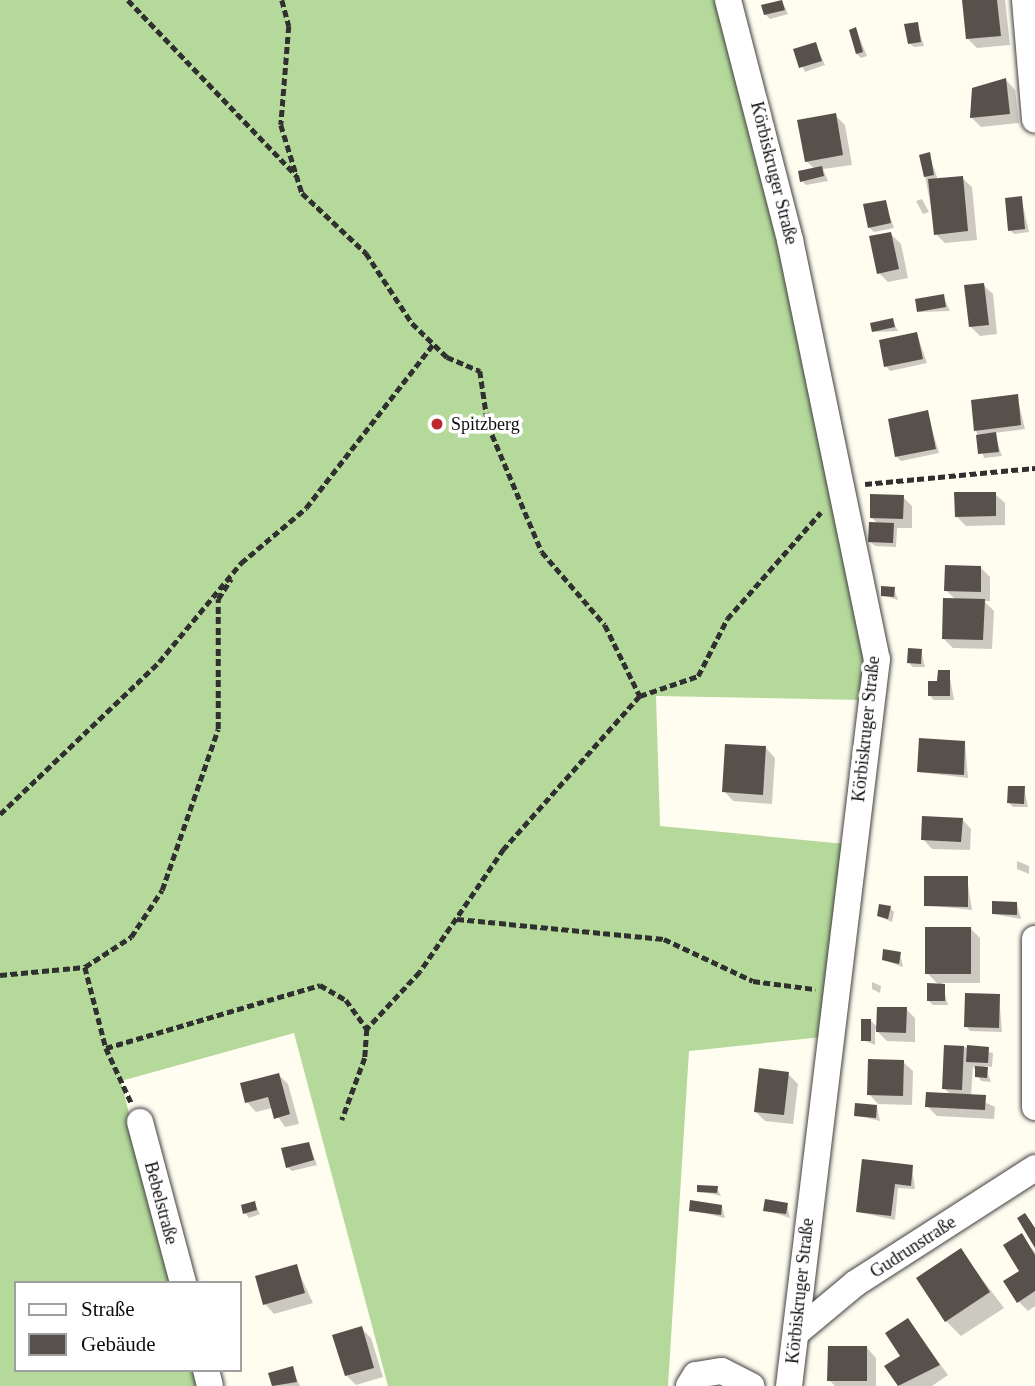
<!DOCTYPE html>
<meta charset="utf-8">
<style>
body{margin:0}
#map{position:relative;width:1035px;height:1386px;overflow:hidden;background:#fffcf0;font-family:Georgia,serif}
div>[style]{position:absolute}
.forest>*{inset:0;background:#b5d99a}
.shadow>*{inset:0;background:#0003}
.building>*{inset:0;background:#57504b}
.path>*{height:4.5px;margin-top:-2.25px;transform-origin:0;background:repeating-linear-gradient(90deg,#303030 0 7px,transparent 0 10.5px)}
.roads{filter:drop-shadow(0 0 2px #414141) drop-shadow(0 0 2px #414141)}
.minor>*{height:26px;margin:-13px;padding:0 13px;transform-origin:13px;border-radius:13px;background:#fff}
.dots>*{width:19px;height:19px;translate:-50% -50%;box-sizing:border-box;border:4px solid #fff;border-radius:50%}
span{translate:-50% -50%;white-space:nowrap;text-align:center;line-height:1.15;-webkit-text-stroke:7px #fff;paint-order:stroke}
.street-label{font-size:18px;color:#0e0e0e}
.poi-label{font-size:18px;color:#0e0e0e}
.left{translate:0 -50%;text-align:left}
.legend{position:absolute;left:14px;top:1281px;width:228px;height:91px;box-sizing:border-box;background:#fff;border:2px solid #9f9f9f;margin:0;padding:9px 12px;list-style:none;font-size:21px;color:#0e0e0e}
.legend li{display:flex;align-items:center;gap:14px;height:35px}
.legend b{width:35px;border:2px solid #9f9f9f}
</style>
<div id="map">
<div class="forest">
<i style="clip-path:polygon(0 0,719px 0,742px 74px,868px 661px,864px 700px,656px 696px,660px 826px,845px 844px,823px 1037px,689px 1051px,668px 1386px,388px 1386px,294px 1033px,121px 1081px,171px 1283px,16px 1283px,16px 1370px,193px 1370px,197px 1386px,0 1386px)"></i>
</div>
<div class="shadow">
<i style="clip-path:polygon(963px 0,1005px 0,1010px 45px,977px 48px,967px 38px)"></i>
<i style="clip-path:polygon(782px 1px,788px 14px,770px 19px,765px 14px)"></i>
<i style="clip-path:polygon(917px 24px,924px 46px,914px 47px,909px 43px)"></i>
<i style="clip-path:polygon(856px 29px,867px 56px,861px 58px,857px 54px)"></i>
<i style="clip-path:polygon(815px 44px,825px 65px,805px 72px,795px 50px)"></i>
<i style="clip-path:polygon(1006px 80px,1015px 90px,1019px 123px,981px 127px,971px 117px,973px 89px)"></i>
<i style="clip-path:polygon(835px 115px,845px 125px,852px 165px,823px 169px,828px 181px,806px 185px,802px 181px,815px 169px,806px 161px)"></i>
<i style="clip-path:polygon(929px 154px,938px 180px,962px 178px,972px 187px,977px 240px,945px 243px,936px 234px,925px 176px)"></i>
<i style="clip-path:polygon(1021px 197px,1029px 232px,1014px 234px,1010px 230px)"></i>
<i style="clip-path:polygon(922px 199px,929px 212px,923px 214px,916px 201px)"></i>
<i style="clip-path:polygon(885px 202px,894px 228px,874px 232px,869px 227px)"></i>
<i style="clip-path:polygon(891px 234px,901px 244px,908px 278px,888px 282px,879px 273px)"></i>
<i style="clip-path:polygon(983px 285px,993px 294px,997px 334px,980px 336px,970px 326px)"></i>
<i style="clip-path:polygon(943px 296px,950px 311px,919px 312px)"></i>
<i style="clip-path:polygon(892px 320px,898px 331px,874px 332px)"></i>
<i style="clip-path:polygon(917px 334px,927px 363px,890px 371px,886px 366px)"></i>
<i style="clip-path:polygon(1017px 396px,1025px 429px,994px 433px,1002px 456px,984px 458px,976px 430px)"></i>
<i style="clip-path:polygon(927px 412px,939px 453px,901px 461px,897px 457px)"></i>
<i style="clip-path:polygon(995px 494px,1005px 503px,1005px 525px,966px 526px,956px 516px)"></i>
<i style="clip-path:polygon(903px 497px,912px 506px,912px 528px,897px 528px,896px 547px,875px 546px,870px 542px,878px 524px,872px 518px)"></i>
<i style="clip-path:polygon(981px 568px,990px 577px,990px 601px,984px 601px,994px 611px,992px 649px,953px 648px,943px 638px,956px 600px,946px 590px)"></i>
<i style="clip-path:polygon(894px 589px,898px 600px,882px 595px)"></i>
<i style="clip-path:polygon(921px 651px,925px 667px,913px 667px,909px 663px)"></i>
<i style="clip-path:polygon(949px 672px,954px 700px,934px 700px,930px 696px)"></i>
<i style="clip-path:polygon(965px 742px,968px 778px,919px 772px)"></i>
<i style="clip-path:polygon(766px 748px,775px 758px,772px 804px,733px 801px,724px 791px)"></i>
<i style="clip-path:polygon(1024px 788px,1028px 807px,1013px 807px,1009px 803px)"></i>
<i style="clip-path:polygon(962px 819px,971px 829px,970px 850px,932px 849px,923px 839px)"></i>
<i style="clip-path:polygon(1017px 861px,1029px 866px,1029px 874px,1017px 869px)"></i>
<i style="clip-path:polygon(967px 878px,972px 910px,926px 905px)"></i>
<i style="clip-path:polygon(1017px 904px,1021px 919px,994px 914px)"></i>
<i style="clip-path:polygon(890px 908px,894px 912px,892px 922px,878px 916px)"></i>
<i style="clip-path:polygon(971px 929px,980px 938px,980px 983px,942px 983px,948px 1005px,933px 1005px,928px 1000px,939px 985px,927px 973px)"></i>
<i style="clip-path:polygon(900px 954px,903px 967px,883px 960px)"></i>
<i style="clip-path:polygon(872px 982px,881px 986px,880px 993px,872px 989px)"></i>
<i style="clip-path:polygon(999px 996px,1002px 1032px,970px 1031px,966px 1026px)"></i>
<i style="clip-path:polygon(906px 1009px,915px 1018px,915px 1042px,887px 1041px,875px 1029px,875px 1045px,863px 1040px,871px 1021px,878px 1028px)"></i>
<i style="clip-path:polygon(964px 1047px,993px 1053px,992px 1067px,985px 1066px,991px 1082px,981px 1081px,973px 1066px,971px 1096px,995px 1107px,994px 1119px,937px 1116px,927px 1106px,951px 1095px,944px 1088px)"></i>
<i style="clip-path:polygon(903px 1062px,913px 1071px,912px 1105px,878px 1104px,869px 1094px)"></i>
<i style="clip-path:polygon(788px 1074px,798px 1084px,793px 1124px,765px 1121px,755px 1111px)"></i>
<i style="clip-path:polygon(279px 1075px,288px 1084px,299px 1124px,285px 1127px,272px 1108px,256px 1112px,247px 1102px)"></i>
<i style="clip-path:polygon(877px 1107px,880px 1121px,855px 1115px)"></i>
<i style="clip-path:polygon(309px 1143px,317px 1165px,292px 1171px,287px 1167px)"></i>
<i style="clip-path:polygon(912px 1166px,915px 1189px,898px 1188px,895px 1220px,858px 1212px)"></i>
<i style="clip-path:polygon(717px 1188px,721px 1196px,699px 1191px)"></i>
<i style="clip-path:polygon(254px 1203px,260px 1214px,249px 1218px,245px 1213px)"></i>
<i style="clip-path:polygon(787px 1204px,790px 1218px,765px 1210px)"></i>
<i style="clip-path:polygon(722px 1206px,725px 1218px,691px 1210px)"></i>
<i style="clip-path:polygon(1021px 1236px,1035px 1252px,1035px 1306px,1028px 1311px,1018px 1301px)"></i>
<i style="clip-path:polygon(961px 1251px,1004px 1308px,961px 1336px,946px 1321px)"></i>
<i style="clip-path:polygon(296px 1266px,313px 1303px,274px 1314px,265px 1304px)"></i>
<i style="clip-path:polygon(908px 1320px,948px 1375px,932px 1386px,900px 1386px,887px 1366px,902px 1356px)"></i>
<i style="clip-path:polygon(361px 1328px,371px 1338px,383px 1377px,356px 1385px,346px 1375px)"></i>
<i style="clip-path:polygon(867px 1348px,876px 1358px,876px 1386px,835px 1386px,829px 1380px)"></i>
<i style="clip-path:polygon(292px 1368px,300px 1386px,274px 1386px,271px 1374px)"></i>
</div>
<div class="building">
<i style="clip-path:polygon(782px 0,785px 10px,764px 15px,761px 5px)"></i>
<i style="clip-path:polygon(962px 0,997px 0,1001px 36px,966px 39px)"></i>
<i style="clip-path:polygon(918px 22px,921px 42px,908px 44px,904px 24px)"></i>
<i style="clip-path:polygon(856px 27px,863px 52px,856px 54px,849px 30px)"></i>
<i style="clip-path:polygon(816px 42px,822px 61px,799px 68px,793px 49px)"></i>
<i style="clip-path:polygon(1006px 78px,1010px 114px,970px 118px,972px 88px)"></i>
<i style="clip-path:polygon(836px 113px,843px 155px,805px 162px,797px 120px)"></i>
<i style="clip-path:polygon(930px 152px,934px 175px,924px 177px,919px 155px)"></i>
<i style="clip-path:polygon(822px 166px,824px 176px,800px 182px,798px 171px)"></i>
<i style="clip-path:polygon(963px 176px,968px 231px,934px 235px,928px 179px)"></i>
<i style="clip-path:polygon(1022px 196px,1025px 229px,1008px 231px,1005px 198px)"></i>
<i style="clip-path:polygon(886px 200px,891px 223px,868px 228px,863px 204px)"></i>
<i style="clip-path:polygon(891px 232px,899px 269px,877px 274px,869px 236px)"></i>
<i style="clip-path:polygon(984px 283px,989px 325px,969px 327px,964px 285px)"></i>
<i style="clip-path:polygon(944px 294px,946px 307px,917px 312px,915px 299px)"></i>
<i style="clip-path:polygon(893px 318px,895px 327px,872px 332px,870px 323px)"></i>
<i style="clip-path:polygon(917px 332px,923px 359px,884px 367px,879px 340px)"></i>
<i style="clip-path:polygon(1018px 394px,1021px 425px,974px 431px,971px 400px)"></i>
<i style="clip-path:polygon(928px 410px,936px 449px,895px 457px,888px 419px)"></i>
<i style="clip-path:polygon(996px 432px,999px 452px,978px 454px,976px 435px)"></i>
<i style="clip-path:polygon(954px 492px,996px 492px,996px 516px,955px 517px)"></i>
<i style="clip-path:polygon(870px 494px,904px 495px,903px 519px,870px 518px)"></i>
<i style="clip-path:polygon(869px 522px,894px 523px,893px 543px,868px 542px)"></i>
<i style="clip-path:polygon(945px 565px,981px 566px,981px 592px,944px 591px)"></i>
<i style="clip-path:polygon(881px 586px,895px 587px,894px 597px,881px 596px)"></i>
<i style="clip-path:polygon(943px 598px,985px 599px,983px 640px,942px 639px)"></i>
<i style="clip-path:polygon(908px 648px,922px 649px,921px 664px,907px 663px)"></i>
<i style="clip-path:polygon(938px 670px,950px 670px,950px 696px,928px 696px,928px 681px,937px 681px)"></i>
<i style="clip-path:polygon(919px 738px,965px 741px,964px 775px,917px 772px)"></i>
<i style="clip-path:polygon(725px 744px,766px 746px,763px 795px,722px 792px)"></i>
<i style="clip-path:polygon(1008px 786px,1025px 786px,1024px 804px,1007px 803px)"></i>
<i style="clip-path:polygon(922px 816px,963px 818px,961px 842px,921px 840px)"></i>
<i style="clip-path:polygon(924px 876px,968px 876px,968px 907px,924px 906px)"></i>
<i style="clip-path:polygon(992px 901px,1017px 902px,1017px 915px,992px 914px)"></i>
<i style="clip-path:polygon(879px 904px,891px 906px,888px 919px,877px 916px)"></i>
<i style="clip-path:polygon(925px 927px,971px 927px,971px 974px,925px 974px)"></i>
<i style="clip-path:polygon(883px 949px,901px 952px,899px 964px,882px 960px)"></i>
<i style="clip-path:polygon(927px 983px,945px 984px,945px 1001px,927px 1001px)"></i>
<i style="clip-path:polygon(965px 993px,1000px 994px,999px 1028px,964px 1027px)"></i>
<i style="clip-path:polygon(877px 1007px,907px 1007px,906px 1033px,876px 1032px)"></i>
<i style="clip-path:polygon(861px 1019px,871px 1019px,871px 1041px,861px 1041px)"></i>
<i style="clip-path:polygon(944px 1045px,964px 1046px,962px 1090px,942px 1089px)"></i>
<i style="clip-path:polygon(967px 1045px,989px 1047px,988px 1063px,966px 1062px)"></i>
<i style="clip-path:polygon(868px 1059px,904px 1060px,903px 1096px,867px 1095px)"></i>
<i style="clip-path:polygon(975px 1066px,988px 1067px,987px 1078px,975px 1077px)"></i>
<i style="clip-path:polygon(759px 1068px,789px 1072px,784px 1115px,754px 1112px)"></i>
<i style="clip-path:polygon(279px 1073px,290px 1114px,274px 1119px,268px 1097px,245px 1103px,240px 1083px)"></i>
<i style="clip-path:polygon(926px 1092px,986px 1095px,985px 1110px,925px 1107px)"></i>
<i style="clip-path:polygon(855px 1103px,877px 1105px,876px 1118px,854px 1116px)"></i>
<i style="clip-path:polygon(309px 1142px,314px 1160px,286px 1168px,281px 1148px)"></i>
<i style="clip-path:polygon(862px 1159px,913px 1165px,911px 1186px,895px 1184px,891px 1216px,856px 1212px)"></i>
<i style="clip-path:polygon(697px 1185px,718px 1186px,717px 1193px,697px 1192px)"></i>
<i style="clip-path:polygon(765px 1199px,788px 1203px,786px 1214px,763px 1211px)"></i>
<i style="clip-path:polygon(690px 1200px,722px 1205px,721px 1215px,689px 1211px)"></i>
<i style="clip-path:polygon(255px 1201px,257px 1210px,243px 1214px,241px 1205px)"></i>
<i style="clip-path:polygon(1025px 1213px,1035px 1228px,1035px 1248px,1017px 1218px)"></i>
<i style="clip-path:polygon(1022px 1233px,1035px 1255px,1035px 1291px,1017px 1303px,1003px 1281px,1019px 1271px,1003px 1245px)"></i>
<i style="clip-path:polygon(961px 1248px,990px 1292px,945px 1322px,916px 1278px)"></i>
<i style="clip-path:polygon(297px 1264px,305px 1293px,263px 1305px,255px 1276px)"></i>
<i style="clip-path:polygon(908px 1318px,940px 1365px,898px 1386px,884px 1366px,900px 1356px,885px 1333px)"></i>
<i style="clip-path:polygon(362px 1326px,374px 1368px,345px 1376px,332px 1335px)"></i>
<i style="clip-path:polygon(828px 1346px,867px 1346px,867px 1381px,827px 1381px)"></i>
<i style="clip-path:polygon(293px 1366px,297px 1382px,272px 1386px,268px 1373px)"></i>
</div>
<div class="path">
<i style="left:128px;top:0;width:243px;rotate:46.2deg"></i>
<i style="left:282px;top:0;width:27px;rotate:75deg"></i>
<i style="left:289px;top:26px;width:99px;rotate:94.6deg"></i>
<i style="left:281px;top:125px;width:71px;rotate:72.8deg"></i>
<i style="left:302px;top:193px;width:88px;rotate:43.2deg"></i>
<i style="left:366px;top:253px;width:84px;rotate:56.7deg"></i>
<i style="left:412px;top:323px;width:49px;rotate:44.2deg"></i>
<i style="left:447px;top:357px;width:36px;rotate:23deg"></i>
<i style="left:480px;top:371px;width:55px;rotate:81.6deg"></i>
<i style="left:488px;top:425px;width:138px;rotate:67deg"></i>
<i style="left:542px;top:552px;width:96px;rotate:49.2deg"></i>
<i style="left:605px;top:625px;width:79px;rotate:63.8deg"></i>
<i style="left:640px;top:696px;width:205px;rotate:131.6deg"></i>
<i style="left:504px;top:849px;width:149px;rotate:124.3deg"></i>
<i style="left:420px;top:972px;width:78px;rotate:132.9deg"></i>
<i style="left:865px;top:484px;width:171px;rotate:-5.4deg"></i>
<i style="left:640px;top:696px;width:61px;rotate:-19deg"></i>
<i style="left:698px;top:676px;width:64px;rotate:-63deg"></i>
<i style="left:727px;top:619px;width:142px;rotate:-48.7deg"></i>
<i style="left:0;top:814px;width:220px;rotate:-43.7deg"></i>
<i style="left:159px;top:662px;width:129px;rotate:-50.4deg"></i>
<i style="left:241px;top:563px;width:85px;rotate:-40.2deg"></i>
<i style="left:306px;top:508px;width:209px;rotate:-52.2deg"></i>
<i style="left:457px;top:919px;width:208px;rotate:5.5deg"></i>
<i style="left:664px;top:939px;width:98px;rotate:25.3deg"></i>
<i style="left:753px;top:981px;width:63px;rotate:7.4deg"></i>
<i style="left:85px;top:967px;width:84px;rotate:75.5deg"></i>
<i style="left:106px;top:1048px;width:60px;rotate:65.2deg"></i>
<i style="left:0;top:975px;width:85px;rotate:-5.4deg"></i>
<i style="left:85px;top:967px;width:55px;rotate:-33.1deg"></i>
<i style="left:131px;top:937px;width:56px;rotate:-56.6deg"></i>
<i style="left:162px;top:890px;width:170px;rotate:-70.8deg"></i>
<i style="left:218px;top:729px;width:130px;rotate:-90deg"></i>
<i style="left:218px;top:599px;width:24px;rotate:-57deg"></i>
<i style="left:106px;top:1048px;width:223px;rotate:-16.4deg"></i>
<i style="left:320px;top:985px;width:30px;rotate:30deg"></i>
<i style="left:346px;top:1000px;width:36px;rotate:54deg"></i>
<i style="left:367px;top:1029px;width:29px;rotate:94deg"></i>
<i style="left:365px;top:1058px;width:66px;rotate:110.4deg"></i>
</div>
<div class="roads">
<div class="minor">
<i style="left:728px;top:0;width:248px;rotate:75.5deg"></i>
<i style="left:790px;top:240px;width:428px;rotate:78.3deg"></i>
<i style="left:877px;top:659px;width:732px;rotate:96.9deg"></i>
<i style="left:1025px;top:0;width:120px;rotate:85.2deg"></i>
<i style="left:1035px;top:939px;width:168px;rotate:90deg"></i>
<i style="left:140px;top:1122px;width:167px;rotate:75deg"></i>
<i style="left:796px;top:1333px;width:78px;rotate:-39.8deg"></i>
<i style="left:856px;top:1283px;width:213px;rotate:-32.7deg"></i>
<i style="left:206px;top:1370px;width:16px;rotate:76deg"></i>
<i style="left:689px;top:1386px;width:13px;rotate:-58deg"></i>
<i style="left:696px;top:1375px;width:26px;rotate:-9deg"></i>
<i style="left:722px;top:1371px;width:33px;rotate:27deg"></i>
</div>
</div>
<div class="dots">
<i style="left:437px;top:424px;background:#bc292c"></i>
</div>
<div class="street-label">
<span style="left:774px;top:173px;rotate:76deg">Körbiskruger Straße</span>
<span style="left:866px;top:729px;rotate:-84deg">Körbiskruger Straße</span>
<span style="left:161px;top:1203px;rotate:75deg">Bebelstraße</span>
<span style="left:913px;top:1247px;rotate:-33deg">Gudrunstraße</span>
<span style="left:800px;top:1291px;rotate:-84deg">Körbiskruger Straße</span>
</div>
<div class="poi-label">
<span class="left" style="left:451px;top:424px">Spitzberg</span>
</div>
<ul class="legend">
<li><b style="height:9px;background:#fff"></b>Straße</li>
<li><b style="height:19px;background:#57504b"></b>Gebäude</li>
</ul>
</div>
